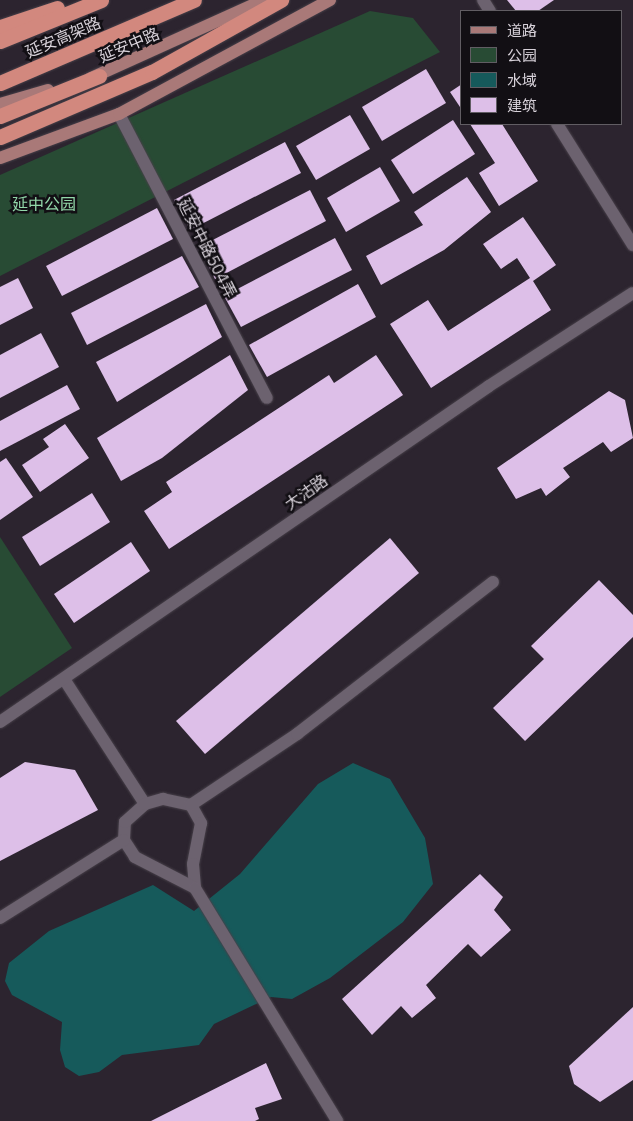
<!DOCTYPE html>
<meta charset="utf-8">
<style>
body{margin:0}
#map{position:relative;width:633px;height:1121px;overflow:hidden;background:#2c242f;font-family:"IBM Plex Sans","Noto Sans SC",sans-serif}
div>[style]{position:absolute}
.green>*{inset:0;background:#284b34}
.water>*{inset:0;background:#165a5b}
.building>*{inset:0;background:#ddbfe8}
.roads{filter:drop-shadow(0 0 1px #474049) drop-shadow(0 0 1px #474049)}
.lane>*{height:12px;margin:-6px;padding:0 6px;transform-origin:6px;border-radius:6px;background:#6c626f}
.street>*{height:12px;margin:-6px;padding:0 6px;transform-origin:6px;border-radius:6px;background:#6c626f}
.secondary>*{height:12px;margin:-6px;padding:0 6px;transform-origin:6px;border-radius:6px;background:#6c626f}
.primary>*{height:12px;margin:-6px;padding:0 6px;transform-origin:6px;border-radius:6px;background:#a97978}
.highway>*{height:15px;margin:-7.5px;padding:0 7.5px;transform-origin:7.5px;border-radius:7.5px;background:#d2887e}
span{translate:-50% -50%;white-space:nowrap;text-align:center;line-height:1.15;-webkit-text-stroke:5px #120f14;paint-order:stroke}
.street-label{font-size:16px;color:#d7d1d9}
.park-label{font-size:16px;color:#92d7a9}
.legend{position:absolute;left:460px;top:10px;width:162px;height:115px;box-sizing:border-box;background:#120f14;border:1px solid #615d63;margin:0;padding:6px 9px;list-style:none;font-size:15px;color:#d7d1d9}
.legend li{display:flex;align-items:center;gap:10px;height:25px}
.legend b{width:25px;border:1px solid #615d63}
</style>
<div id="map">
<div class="green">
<i style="clip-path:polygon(370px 11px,413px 18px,440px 52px,0 276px,0 175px)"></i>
<i style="clip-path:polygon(0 537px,72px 648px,0 697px)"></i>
</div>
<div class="water">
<i style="clip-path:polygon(353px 763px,390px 779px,425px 838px,433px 884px,403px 922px,330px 978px,292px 999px,271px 997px,214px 1024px,199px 1045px,122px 1055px,99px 1072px,79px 1076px,65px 1067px,60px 1050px,62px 1022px,12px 995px,5px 981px,9px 963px,49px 931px,153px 885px,194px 911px,240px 874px,318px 784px)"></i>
</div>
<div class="building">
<i style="clip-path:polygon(507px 0,554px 0,538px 11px,516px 11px)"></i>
<i style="clip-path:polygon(426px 69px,446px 103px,382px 141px,362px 107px)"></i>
<i style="clip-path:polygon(462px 84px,462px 110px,450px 92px)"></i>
<i style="clip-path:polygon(350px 115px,370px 149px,316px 180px,296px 146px)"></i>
<i style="clip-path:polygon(453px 120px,475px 154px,413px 194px,391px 160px)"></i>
<i style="clip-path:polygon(470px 124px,502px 124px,538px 181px,499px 206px,479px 173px,495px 163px)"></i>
<i style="clip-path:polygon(285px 142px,301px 173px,190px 230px,174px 200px)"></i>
<i style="clip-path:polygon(380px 167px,400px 201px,346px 232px,327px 198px)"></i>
<i style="clip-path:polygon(467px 177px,491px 212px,444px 250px,381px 285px,366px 256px,423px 225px,414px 212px)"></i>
<i style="clip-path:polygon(310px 190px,326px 221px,215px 279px,199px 247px)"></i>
<i style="clip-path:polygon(157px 208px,173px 239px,62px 296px,46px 266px)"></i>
<i style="clip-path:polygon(523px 217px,556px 265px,533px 281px,551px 310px,431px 388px,390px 324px,428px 300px,448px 331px,530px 278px,517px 258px,501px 269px,483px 244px)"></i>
<i style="clip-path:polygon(335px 238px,352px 270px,241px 327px,224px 296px)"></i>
<i style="clip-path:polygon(182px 256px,199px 287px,87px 345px,71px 313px)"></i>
<i style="clip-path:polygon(18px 278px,33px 308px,0 325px,0 287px)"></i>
<i style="clip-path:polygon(358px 284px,376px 317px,267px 377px,249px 345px)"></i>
<i style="clip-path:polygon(206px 304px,222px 337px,117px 402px,96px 362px)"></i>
<i style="clip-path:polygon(41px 333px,59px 367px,0 398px,0 355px)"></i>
<i style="clip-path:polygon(230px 355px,248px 390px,162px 458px,121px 481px,97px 438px)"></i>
<i style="clip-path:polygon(376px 355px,403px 395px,169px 549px,144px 511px,172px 492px,166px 482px,329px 375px,334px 383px)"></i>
<i style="clip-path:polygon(67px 385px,80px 409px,0 451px,0 421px)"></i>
<i style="clip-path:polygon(609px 391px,625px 400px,633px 438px,611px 452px,603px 442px,563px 468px,570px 477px,546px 496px,541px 488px,516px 499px,497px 468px)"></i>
<i style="clip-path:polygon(65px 424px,89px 458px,40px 492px,22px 465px,49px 447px,43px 439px)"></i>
<i style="clip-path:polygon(6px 458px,33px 497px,0 520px,0 462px)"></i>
<i style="clip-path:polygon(92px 493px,110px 522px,40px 566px,22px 537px)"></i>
<i style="clip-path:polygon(390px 538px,419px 573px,205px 754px,176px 721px)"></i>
<i style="clip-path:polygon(131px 542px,150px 571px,74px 623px,54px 594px)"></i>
<i style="clip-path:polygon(599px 580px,633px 615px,633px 637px,525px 741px,493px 708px,544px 659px,531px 646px)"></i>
<i style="clip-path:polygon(25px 762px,75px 770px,98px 810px,0 861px,0 778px)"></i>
<i style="clip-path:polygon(480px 874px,503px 897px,494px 910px,511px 930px,481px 957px,468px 944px,426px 985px,436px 998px,412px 1018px,401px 1006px,372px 1035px,342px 999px)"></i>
<i style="clip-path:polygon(633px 1007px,633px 1080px,600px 1102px,574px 1084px,569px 1066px)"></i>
<i style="clip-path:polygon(266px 1063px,282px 1099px,255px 1108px,259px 1119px,255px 1121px,151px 1121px)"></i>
</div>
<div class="roads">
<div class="lane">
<i style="left:119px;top:114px;width:320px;rotate:62.5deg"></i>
<i style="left:64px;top:679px;width:149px;rotate:57.1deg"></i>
<i style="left:163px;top:799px;width:29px;rotate:12deg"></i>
<i style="left:191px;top:805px;width:21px;rotate:61deg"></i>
<i style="left:201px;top:823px;width:42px;rotate:101deg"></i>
<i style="left:193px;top:864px;width:24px;rotate:85deg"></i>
<i style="left:195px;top:888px;width:68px;rotate:-152.7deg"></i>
<i style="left:135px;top:857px;width:20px;rotate:-123deg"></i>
<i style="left:124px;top:840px;width:18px;rotate:-87deg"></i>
<i style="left:125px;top:822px;width:27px;rotate:-42deg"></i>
<i style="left:145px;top:804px;width:19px;rotate:-16deg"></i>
<i style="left:191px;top:805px;width:128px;rotate:-33.8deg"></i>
<i style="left:297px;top:734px;width:248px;rotate:-37.8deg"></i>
<i style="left:0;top:918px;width:146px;rotate:-32.2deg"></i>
</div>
<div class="street">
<i style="left:0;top:722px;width:593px;rotate:-34.49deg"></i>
<i style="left:489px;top:386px;width:171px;rotate:-32.9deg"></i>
<i style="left:195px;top:888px;width:273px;rotate:58.6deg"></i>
</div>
<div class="secondary">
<i style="left:483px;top:0;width:13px;rotate:58deg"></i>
<i style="left:557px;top:124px;width:143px;rotate:57.9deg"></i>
</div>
<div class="primary">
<i style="left:91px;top:78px;width:190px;rotate:-24.3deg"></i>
<i style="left:0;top:104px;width:50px;rotate:-16.3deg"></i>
<i style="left:0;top:158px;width:127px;rotate:-20.3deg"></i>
<i style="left:119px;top:114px;width:240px;rotate:-28.4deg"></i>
</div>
<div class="highway">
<i style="left:0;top:27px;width:60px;rotate:-18.4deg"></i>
<i style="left:0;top:41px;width:109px;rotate:-22.1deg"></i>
<i style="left:0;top:83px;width:211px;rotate:-23.2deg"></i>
<i style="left:0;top:116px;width:107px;rotate:-22deg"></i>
<i style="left:0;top:137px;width:165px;rotate:-23.2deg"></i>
<i style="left:152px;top:72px;width:148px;rotate:-29.2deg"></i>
</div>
</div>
<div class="street-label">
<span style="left:63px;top:37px;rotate:-23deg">延安高架路</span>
<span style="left:129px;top:45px;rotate:-23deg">延安中路</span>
<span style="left:207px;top:248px;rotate:63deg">延安中路504弄</span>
<span style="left:306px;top:492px;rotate:-35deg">大沽路</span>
</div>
<div class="park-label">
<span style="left:44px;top:204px">延中公园</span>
</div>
<ul class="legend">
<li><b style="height:6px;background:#a97978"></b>道路</li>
<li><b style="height:14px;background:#284b34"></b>公园</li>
<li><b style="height:14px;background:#165a5b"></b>水域</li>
<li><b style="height:14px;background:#ddbfe8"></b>建筑</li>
</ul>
</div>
